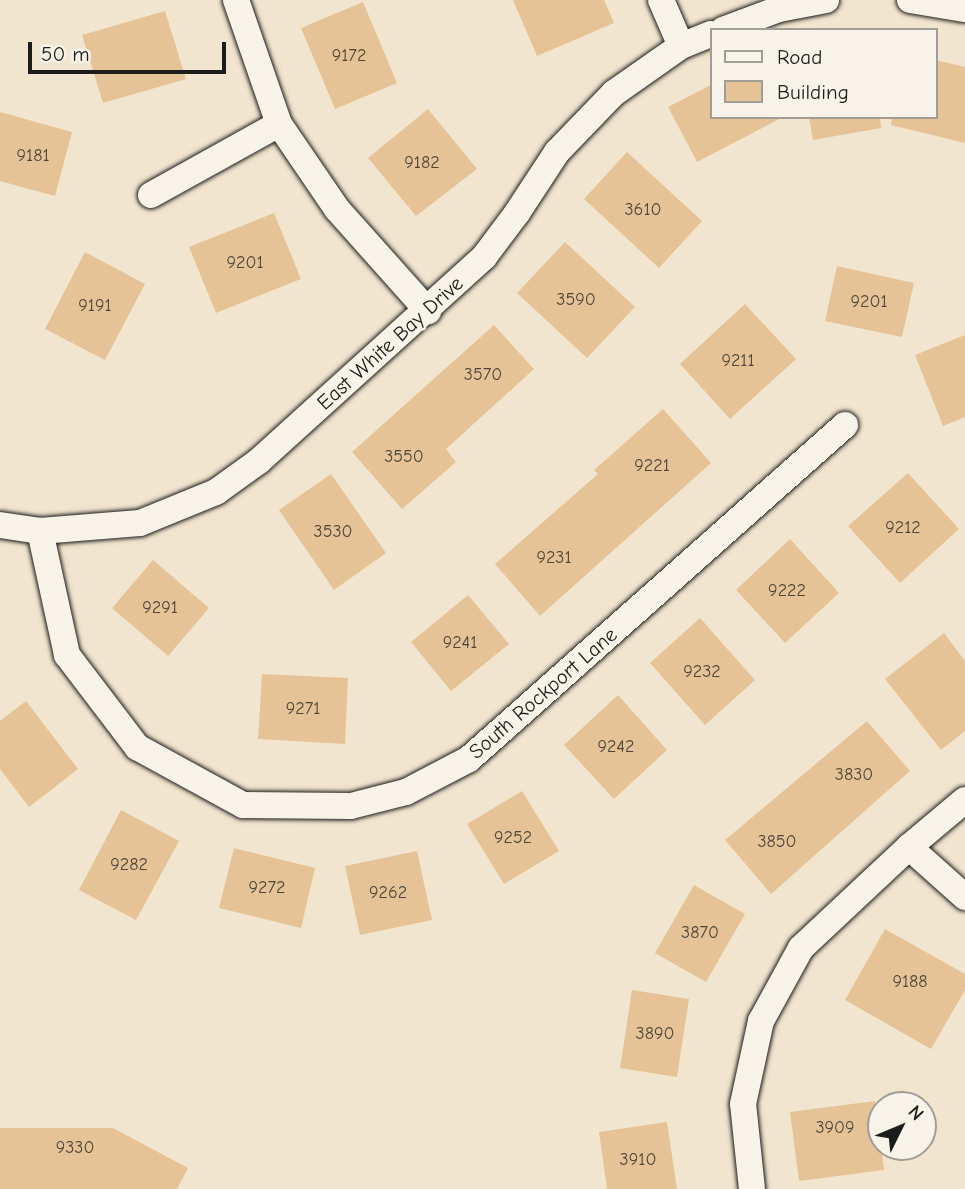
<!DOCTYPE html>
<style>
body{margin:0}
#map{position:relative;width:965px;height:1189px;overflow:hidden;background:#f2e5cf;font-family:"Comic Neue",sans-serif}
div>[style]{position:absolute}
.building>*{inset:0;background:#e5c396}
.roads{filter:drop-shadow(0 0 2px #1c1c1c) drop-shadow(0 0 2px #1c1c1c)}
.street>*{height:26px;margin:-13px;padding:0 13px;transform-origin:13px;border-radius:13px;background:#f7f3e8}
span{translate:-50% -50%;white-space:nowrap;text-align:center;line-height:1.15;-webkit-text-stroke:5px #f7f3e8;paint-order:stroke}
.number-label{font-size:18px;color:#4e463a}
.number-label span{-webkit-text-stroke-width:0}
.street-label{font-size:21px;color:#1c1c1c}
.legend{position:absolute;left:710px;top:28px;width:228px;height:91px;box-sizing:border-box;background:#f7f3e8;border:2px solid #9f9d96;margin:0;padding:9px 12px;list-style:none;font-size:21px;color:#1c1c1c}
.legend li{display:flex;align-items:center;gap:14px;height:35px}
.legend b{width:35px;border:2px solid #9f9d96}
.north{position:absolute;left:867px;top:1091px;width:70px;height:70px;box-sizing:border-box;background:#f7f3e8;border:2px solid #9f9d96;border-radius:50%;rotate:47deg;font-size:19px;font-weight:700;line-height:28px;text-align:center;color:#1c1c1c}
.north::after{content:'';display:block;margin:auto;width:24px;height:32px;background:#1c1c1c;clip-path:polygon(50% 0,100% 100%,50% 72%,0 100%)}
.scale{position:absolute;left:28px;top:42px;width:198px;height:32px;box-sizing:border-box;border:4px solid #1c1c1c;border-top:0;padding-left:9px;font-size:21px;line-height:24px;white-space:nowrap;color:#1c1c1c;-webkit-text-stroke:5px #f7f3e8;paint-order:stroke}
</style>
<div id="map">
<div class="building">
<i style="clip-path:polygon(513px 0,604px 0,614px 23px,537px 56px)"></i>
<i style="clip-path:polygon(363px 2px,397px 83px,335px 109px,301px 28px)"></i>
<i style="clip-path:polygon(165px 11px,186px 79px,103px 103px,82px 35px)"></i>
<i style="clip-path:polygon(935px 60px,965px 67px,965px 143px,891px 125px,892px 117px,935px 117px)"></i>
<i style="clip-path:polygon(711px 85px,711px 117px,783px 117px,697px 162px,668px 107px)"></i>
<i style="clip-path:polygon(428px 109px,477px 169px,416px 216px,368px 158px)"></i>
<i style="clip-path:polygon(0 112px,72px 132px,55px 196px,0 181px)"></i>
<i style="clip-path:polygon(809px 117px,880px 117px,881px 128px,813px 140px)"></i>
<i style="clip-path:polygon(627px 152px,702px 221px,659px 268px,584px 199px)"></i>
<i style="clip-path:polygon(274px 213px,301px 279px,216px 313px,189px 247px)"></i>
<i style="clip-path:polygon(565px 242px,635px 307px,587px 358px,517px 293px)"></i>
<i style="clip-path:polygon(85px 252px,145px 284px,105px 360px,45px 329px)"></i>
<i style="clip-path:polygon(837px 266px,914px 283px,902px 337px,825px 321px)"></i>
<i style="clip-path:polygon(745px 304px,796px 359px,730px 419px,680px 364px)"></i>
<i style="clip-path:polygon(494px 325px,534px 369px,446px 449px,456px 462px,402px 509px,352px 452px)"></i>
<i style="clip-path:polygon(965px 335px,965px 417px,943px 426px,915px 355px)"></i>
<i style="clip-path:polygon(663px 409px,711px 463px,540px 616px,495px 564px,598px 474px,594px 470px)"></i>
<i style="clip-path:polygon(908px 473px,959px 529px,900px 583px,848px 526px)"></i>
<i style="clip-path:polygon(331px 474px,386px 553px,334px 590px,279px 510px)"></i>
<i style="clip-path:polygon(790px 539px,839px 593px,785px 643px,736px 590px)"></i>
<i style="clip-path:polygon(153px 560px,209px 608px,168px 656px,112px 608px)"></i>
<i style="clip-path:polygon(468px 595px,509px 644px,451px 691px,411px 642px)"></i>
<i style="clip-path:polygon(700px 618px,755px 680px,705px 725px,650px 663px)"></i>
<i style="clip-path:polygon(944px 633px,965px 661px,965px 731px,941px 750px,885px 679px)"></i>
<i style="clip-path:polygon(262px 674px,348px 678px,345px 744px,258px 739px)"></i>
<i style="clip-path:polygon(618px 695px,667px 750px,614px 799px,564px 745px)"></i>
<i style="clip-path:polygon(26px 701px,78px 769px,29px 807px,0 769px,0 721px)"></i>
<i style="clip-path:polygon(867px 721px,910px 771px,771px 894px,725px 840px)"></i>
<i style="clip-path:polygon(522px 791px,559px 851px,504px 884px,467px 824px)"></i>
<i style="clip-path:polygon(121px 810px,179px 841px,136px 920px,79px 890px)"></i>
<i style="clip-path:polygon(234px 848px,315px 868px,301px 928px,219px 908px)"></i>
<i style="clip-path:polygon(417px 851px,432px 920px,360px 935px,345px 866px)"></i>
<i style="clip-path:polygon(694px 885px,745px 914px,706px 982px,655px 953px)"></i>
<i style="clip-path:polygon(885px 929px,965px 974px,965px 990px,931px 1049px,845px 1000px)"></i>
<i style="clip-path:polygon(632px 990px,689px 999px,677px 1077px,620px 1068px)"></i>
<i style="clip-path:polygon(875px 1101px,884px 1170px,799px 1181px,790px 1112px)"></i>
<i style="clip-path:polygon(667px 1122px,677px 1189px,607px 1189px,599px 1132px)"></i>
<i style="clip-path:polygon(0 1128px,113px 1128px,188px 1168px,177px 1189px,0 1189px)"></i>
</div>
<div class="roads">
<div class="street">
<i style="left:236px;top:0;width:131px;rotate:70.9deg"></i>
<i style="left:279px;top:124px;width:103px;rotate:55.7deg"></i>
<i style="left:337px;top:209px;width:137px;rotate:48.3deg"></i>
<i style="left:661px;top:0;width:50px;rotate:66.5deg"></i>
<i style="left:910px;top:0;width:56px;rotate:9.3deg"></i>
<i style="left:723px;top:30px;width:60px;rotate:-20.6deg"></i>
<i style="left:779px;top:9px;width:48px;rotate:-10.8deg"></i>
<i style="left:151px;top:195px;width:146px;rotate:-29deg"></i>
<i style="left:0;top:525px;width:40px;rotate:8.5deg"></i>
<i style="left:40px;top:531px;width:100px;rotate:-4.6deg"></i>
<i style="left:140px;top:523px;width:82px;rotate:-22.2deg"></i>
<i style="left:216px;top:492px;width:53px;rotate:-35.8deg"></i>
<i style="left:259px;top:461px;width:304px;rotate:-42.2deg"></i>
<i style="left:484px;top:257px;width:55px;rotate:-53.1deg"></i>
<i style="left:517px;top:213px;width:73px;rotate:-56.7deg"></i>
<i style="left:557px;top:152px;width:82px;rotate:-46deg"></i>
<i style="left:614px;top:93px;width:82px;rotate:-35deg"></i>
<i style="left:681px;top:46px;width:32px;rotate:-22deg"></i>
<i style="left:40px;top:531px;width:127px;rotate:77.7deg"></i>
<i style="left:67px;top:655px;width:116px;rotate:52.7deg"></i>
<i style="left:137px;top:747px;width:121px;rotate:28.7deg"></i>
<i style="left:243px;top:805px;width:108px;rotate:0.5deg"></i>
<i style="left:351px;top:806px;width:57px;rotate:-14.3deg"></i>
<i style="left:406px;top:792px;width:71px;rotate:-27.6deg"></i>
<i style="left:469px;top:759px;width:503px;rotate:-41.61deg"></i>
<i style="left:909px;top:847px;width:75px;rotate:41.8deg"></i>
<i style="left:752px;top:1189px;width:85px;rotate:-96deg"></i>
<i style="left:743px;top:1104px;width:85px;rotate:-77.8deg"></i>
<i style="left:761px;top:1021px;width:83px;rotate:-61.3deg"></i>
<i style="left:801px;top:948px;width:148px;rotate:-43.1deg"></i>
<i style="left:909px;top:847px;width:73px;rotate:-40deg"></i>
</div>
</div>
<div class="number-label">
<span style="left:349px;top:56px">9172</span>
<span style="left:33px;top:156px">9181</span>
<span style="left:422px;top:163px">9182</span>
<span style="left:643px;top:210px">3610</span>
<span style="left:245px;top:263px">9201</span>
<span style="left:576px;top:300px">3590</span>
<span style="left:869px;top:302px">9201</span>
<span style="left:95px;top:306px">9191</span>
<span style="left:738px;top:361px">9211</span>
<span style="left:483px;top:375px">3570</span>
<span style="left:404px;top:457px">3550</span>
<span style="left:652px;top:466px">9221</span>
<span style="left:903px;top:528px">9212</span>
<span style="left:333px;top:532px">3530</span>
<span style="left:554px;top:558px">9231</span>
<span style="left:787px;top:591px">9222</span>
<span style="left:160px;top:608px">9291</span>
<span style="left:460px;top:643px">9241</span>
<span style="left:702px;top:672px">9232</span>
<span style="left:303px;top:709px">9271</span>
<span style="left:616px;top:747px">9242</span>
<span style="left:854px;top:775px">3830</span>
<span style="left:513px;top:838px">9252</span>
<span style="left:777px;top:842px">3850</span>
<span style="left:129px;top:865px">9282</span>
<span style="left:267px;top:888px">9272</span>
<span style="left:388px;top:893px">9262</span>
<span style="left:700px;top:933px">3870</span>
<span style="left:910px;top:982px">9188</span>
<span style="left:655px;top:1034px">3890</span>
<span style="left:835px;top:1128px">3909</span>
<span style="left:75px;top:1148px">9330</span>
<span style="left:638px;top:1160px">3910</span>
</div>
<div class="street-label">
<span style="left:390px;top:343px;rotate:-42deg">East White Bay Drive</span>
<span style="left:543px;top:693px;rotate:-41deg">South Rockport Lane</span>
</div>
<ul class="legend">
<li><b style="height:9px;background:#f7f3e8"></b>Road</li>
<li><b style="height:19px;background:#e5c396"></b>Building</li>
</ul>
<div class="north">N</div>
<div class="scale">50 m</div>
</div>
